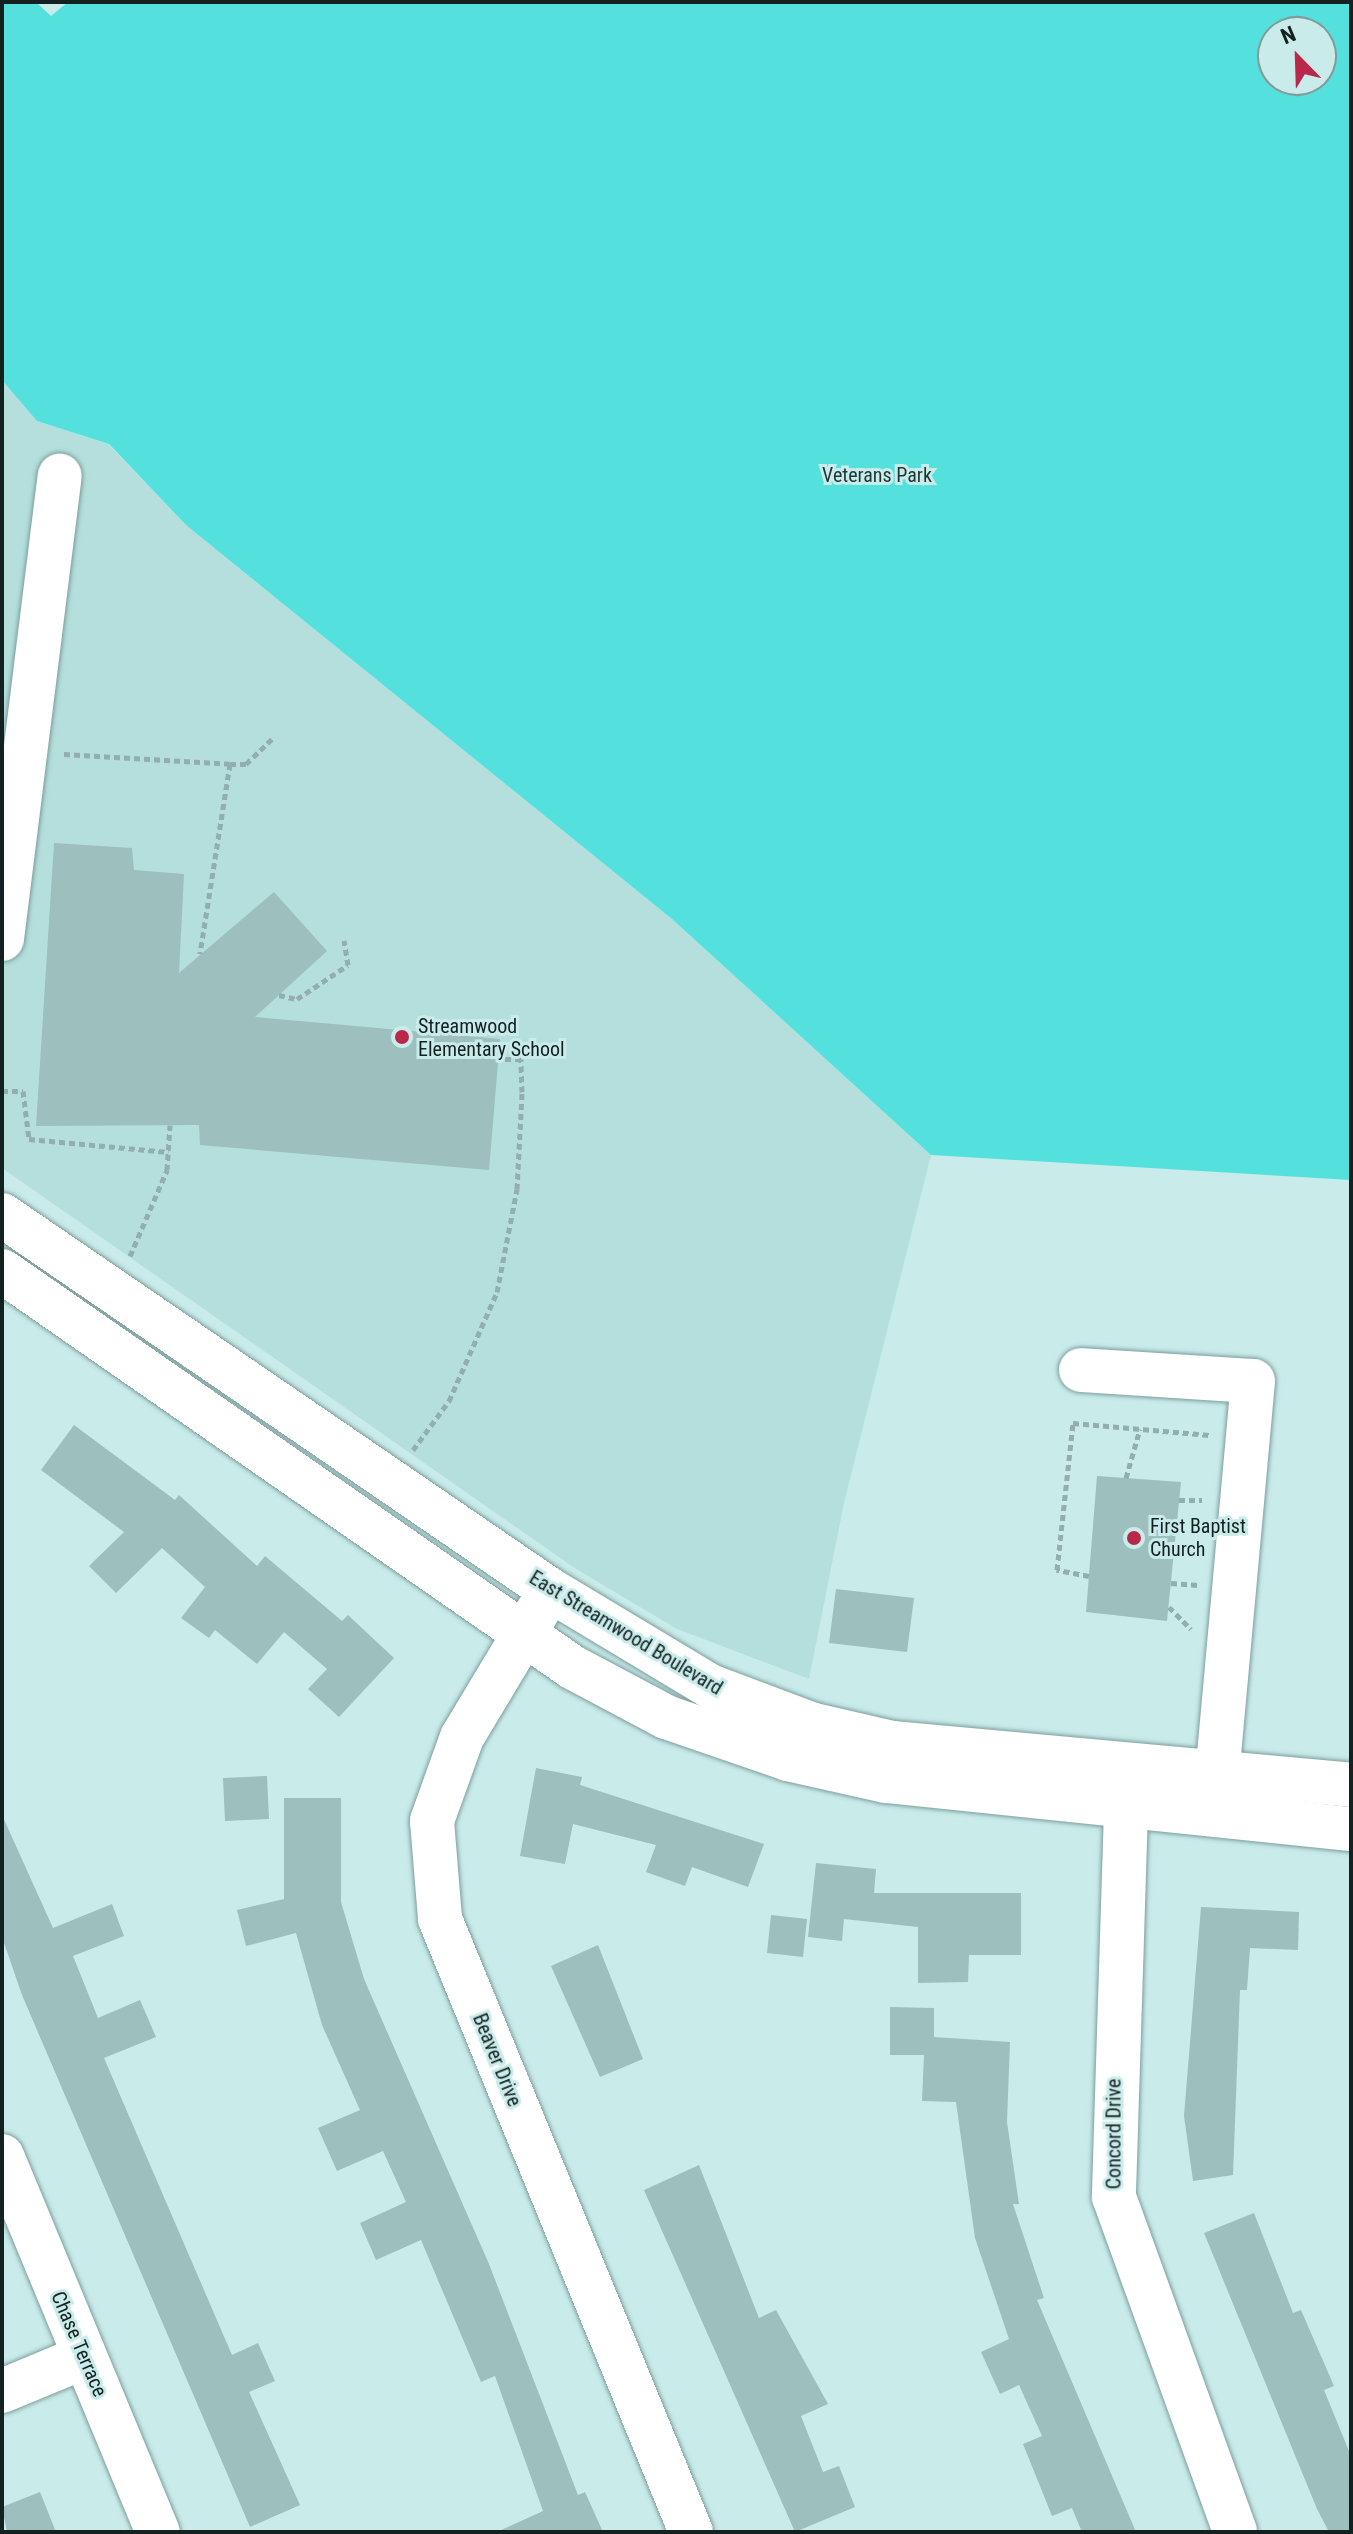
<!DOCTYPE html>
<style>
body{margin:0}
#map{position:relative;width:1353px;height:2534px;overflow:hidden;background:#c9eceb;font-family:"Roboto Condensed",sans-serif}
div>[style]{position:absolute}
.built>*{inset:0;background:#b4dfdd}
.green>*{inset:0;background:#54e1de}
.building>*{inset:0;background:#9dbfbe}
.path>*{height:5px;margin-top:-2.5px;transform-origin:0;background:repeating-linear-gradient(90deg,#92aeae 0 6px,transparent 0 10px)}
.roads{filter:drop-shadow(0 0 2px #7d9e9c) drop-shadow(0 0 2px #7d9e9c)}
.minor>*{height:44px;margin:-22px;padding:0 22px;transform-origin:22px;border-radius:22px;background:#fff}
.dots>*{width:22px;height:22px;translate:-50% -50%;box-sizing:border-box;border:4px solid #c9eceb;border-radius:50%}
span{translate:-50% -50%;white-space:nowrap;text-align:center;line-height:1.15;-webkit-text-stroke:6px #c9eceb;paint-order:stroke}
.park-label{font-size:20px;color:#1e3636}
.poi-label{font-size:20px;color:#142121}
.left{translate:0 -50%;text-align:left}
.street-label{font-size:20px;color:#142121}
.frame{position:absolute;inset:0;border:4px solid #142121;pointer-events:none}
.north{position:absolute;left:1257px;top:16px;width:80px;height:80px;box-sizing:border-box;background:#c9eceb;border:2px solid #819b9a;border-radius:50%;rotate:337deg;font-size:22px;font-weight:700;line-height:32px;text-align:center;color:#142121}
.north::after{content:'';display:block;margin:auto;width:28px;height:36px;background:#b9284b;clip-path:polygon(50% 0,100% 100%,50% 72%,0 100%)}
</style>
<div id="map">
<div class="built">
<i style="clip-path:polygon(3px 380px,37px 421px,108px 444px,186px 525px,672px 919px,931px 1155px,844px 1503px,809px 1679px,677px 1629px,576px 1569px,2px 1168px)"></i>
</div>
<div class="green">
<i style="clip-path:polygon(evenodd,2px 2px,36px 2px,51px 16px,68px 2px,1351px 2px,1351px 1180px,931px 1155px,672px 919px,186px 525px,109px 444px,37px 421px,2px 380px,2px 2px,1273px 32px,1321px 32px,1321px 80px,1273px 80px,1273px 32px)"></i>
</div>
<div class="building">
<i style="clip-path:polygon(54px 843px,132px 848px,134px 870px,184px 874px,179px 973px,274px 892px,327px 951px,255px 1017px,500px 1039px,489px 1170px,200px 1145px,199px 1125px,36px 1126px)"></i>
<i style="clip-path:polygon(74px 1425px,175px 1500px,179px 1495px,257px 1566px,265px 1556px,342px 1621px,348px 1615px,394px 1658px,339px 1717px,308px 1689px,327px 1669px,284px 1632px,257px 1664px,215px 1630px,209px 1638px,181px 1618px,205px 1587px,162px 1548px,116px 1593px,89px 1566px,124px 1532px,41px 1470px)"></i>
<i style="clip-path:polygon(1097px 1476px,1181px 1482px,1167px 1621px,1086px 1612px)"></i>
<i style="clip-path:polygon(836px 1589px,914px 1598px,907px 1652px,829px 1643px)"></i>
<i style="clip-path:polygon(536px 1768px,582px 1777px,580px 1785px,764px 1844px,748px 1887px,692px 1867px,685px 1886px,646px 1872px,656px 1845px,573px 1824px,565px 1864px,520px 1856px)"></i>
<i style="clip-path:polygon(267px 1776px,269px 1819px,225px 1821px,223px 1778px)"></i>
<i style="clip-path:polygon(284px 1798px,341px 1798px,341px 1902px,364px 1979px,489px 2264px,578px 2495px,585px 2492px,603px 2532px,497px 2532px,543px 2511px,495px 2376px,481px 2382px,421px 2240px,376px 2260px,360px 2223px,406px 2202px,383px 2151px,337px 2171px,318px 2128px,360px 2110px,322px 2025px,296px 1933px,246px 1946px,237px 1910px,284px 1899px)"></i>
<i style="clip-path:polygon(2px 1815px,53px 1928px,112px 1904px,124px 1936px,73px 1956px,98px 2018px,140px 2000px,156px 2037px,104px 2058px,232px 2355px,258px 2343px,275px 2381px,249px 2392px,300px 2505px,250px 2527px,22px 1995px,2px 1937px)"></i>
<i style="clip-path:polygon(816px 1863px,876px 1869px,874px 1893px,1021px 1893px,1021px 1955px,969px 1955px,968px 1982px,918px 1983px,918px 1927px,844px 1919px,842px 1941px,808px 1937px)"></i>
<i style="clip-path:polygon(1201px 1907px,1299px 1912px,1298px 1950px,1250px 1948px,1247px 1990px,1240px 1990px,1233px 2175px,1193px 2181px,1184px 2116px)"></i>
<i style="clip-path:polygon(771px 1915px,807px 1919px,803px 1957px,767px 1953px)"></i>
<i style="clip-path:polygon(598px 1945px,643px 2059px,600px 2077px,551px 1966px)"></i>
<i style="clip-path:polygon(890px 2007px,934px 2008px,934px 2037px,1010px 2042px,1007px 2122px,1019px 2204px,1013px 2204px,1044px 2298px,1037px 2300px,1136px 2532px,1082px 2532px,1072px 2508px,1052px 2516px,1023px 2444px,1042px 2436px,1019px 2385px,1000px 2394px,981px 2352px,1009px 2339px,975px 2238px,956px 2102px,922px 2101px,924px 2055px,890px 2055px)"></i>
<i style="clip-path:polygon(699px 2165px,759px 2318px,776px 2310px,828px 2404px,801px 2416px,823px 2472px,839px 2466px,855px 2507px,795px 2532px,644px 2190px)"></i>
<i style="clip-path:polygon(1254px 2213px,1293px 2313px,1301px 2310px,1334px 2386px,1324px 2390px,1351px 2456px,1351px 2532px,1329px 2532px,1317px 2509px,1204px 2233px)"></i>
<i style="clip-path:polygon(40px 2492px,56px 2532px,7px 2532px,2px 2507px)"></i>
</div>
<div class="path">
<i style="left:64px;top:754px;width:166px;rotate:3.4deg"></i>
<i style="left:230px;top:764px;width:192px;rotate:99deg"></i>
<i style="left:230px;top:764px;width:16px"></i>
<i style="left:246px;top:764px;width:36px;rotate:-44deg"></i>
<i style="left:279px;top:995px;width:18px;rotate:13deg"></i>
<i style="left:297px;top:999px;width:61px;rotate:-33.7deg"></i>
<i style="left:348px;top:965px;width:25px;rotate:-99deg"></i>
<i style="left:2px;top:1091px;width:21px"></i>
<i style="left:23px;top:1091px;width:48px;rotate:82.9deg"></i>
<i style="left:29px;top:1139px;width:140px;rotate:5.3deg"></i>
<i style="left:130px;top:1256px;width:94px;rotate:-66.7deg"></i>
<i style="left:167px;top:1170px;width:45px;rotate:-86.2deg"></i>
<i style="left:413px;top:1450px;width:61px;rotate:-53.7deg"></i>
<i style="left:449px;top:1401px;width:119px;rotate:-66.2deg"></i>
<i style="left:497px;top:1292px;width:105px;rotate:-79deg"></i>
<i style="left:517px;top:1189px;width:97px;rotate:-87deg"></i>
<i style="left:522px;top:1092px;width:33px;rotate:-92deg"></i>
<i style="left:521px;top:1059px;width:23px;rotate:180deg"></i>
<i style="left:1126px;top:1478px;width:51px;rotate:-74.1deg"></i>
<i style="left:1179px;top:1500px;width:23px"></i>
<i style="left:1089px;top:1576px;width:33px;rotate:-169deg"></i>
<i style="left:1057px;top:1570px;width:148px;rotate:-83.8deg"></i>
<i style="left:1073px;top:1423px;width:137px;rotate:5deg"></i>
<i style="left:1171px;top:1583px;width:27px;rotate:4deg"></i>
<i style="left:1169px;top:1607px;width:31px;rotate:45deg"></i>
</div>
<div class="roads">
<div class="minor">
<i style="left:2px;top:939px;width:467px;rotate:-82.9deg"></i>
<i style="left:2px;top:1215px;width:664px;rotate:34.38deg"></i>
<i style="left:550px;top:1590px;width:187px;rotate:31deg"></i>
<i style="left:710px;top:1686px;width:111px;rotate:20.6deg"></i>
<i style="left:814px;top:1725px;width:80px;rotate:13deg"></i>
<i style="left:892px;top:1743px;width:461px;rotate:5.2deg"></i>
<i style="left:2px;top:1271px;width:694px;rotate:34.79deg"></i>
<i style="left:572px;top:1667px;width:106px;rotate:28deg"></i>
<i style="left:666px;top:1717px;width:129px;rotate:19deg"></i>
<i style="left:788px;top:1759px;width:100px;rotate:12.7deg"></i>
<i style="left:886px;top:1781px;width:467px;rotate:5.9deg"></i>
<i style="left:1081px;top:1370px;width:172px;rotate:3.7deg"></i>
<i style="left:1253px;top:1381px;width:421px;rotate:95.2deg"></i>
<i style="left:539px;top:1609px;width:149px;rotate:121deg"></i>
<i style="left:462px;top:1737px;width:89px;rotate:109.7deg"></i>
<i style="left:432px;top:1821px;width:98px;rotate:85.3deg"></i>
<i style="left:440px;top:1919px;width:662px;rotate:67.73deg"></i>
<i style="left:1127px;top:1778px;width:419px;rotate:91.8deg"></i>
<i style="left:1114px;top:2197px;width:356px;rotate:70.1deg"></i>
<i style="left:2px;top:2156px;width:407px;rotate:67.5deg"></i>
<i style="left:2px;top:2391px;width:89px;rotate:-22.5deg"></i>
</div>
</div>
<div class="dots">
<i style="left:402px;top:1037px;background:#b9284b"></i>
<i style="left:1134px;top:1538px;background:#b9284b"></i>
</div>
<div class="park-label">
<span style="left:877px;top:475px">Veterans Park</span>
</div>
<div class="poi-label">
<span class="left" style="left:418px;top:1038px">Streamwood<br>Elementary School</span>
<span class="left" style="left:1150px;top:1538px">First Baptist<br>Church</span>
</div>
<div class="street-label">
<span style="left:626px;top:1633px;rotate:31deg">East Streamwood Boulevard</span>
<span style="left:497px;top:2060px;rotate:68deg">Beaver Drive</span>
<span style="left:1114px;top:2134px;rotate:-90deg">Concord Drive</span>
<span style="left:79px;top:2344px;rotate:67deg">Chase Terrace</span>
</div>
<div class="frame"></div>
<div class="north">N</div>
</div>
